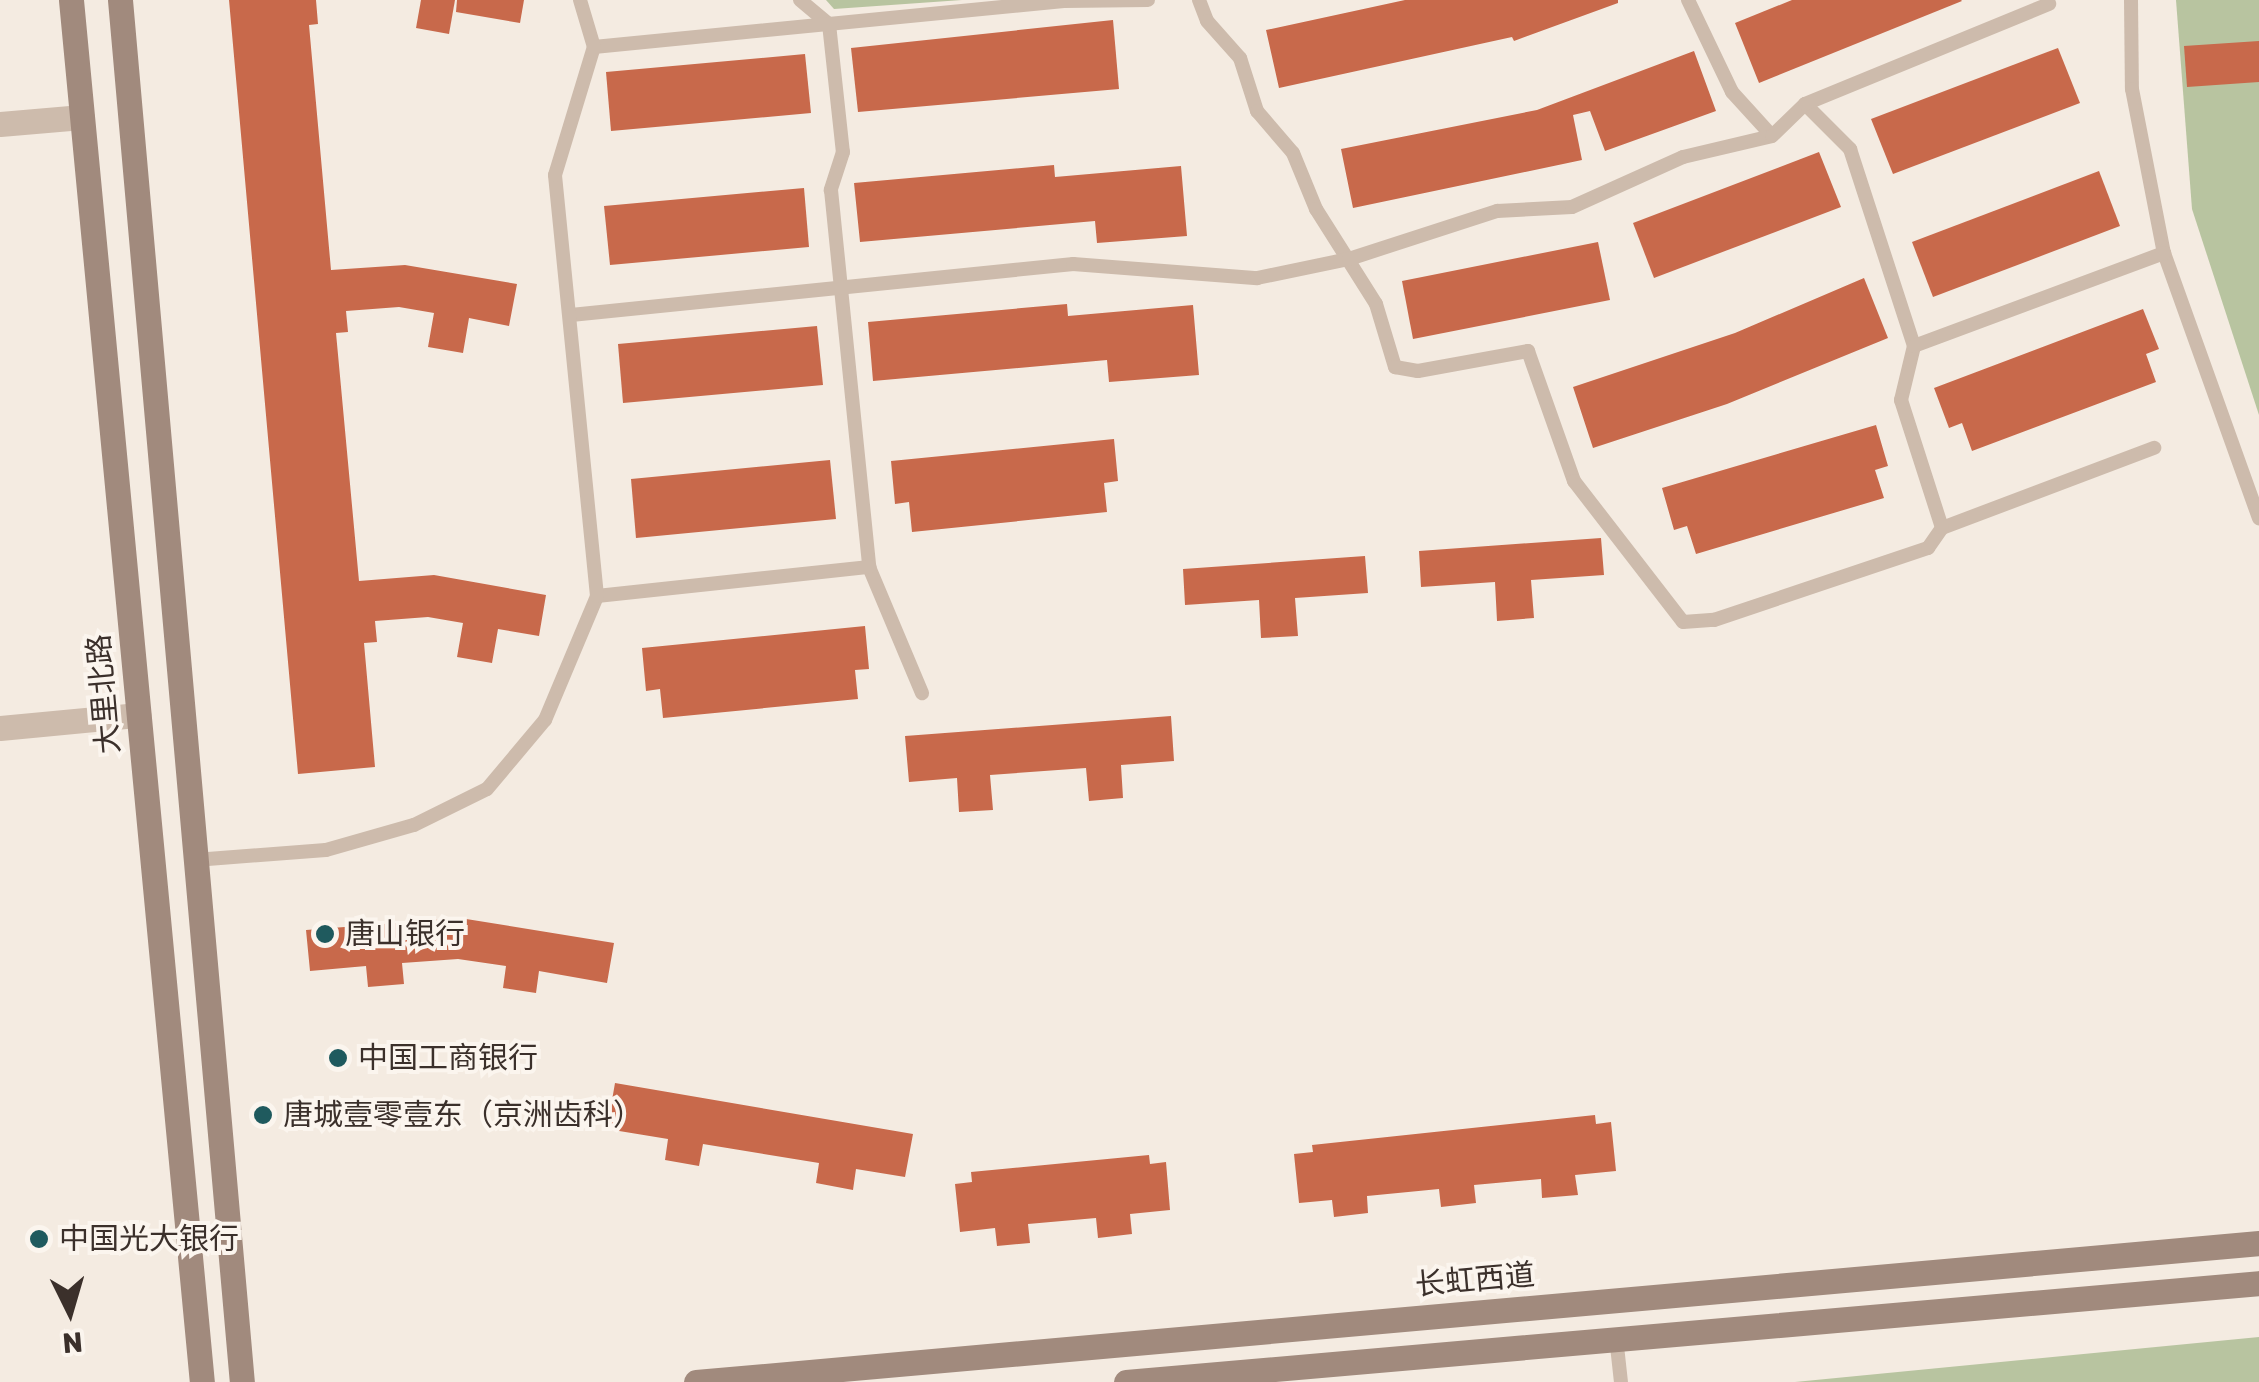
<!DOCTYPE html>
<meta charset="utf-8">
<style>
body{margin:0}
#map{position:relative;width:2259px;height:1382px;overflow:hidden;background:#f4ebe1;font-family:Rubik,"Noto Sans SC",sans-serif}
div>[style]{position:absolute}
.green>*{inset:0;background:#b8c4a0}
.building>*{inset:0;background:#c8694b}
.service>*{height:14px;margin:-7px;padding:0 7px;transform-origin:7px;border-radius:7px;background:#cdbbac}
.minor>*{height:25px;margin:-12.5px;padding:0 12.5px;transform-origin:12.5px;border-radius:12.5px;background:#cdbbac}
.secondary>*{height:25px;margin:-12.5px;padding:0 12.5px;transform-origin:12.5px;border-radius:12.5px;background:#a18a7d}
.dots>*{width:28px;height:28px;translate:-50% -50%;box-sizing:border-box;border:5px solid #fbf5ee;border-radius:50%}
span{translate:-50% -50%;white-space:nowrap;text-align:center;line-height:1.15;-webkit-text-stroke:8px #fbf5ee;paint-order:stroke}
.street-label{font-size:30px;color:#3b302b}
.poi-label{font-size:30px;color:#3b302b}
.left{translate:0 -50%;text-align:left}
.north{position:absolute;left:20px;top:1262px;width:100px;height:100px;-webkit-text-stroke:8px #fbf5ee;paint-order:stroke;rotate:175deg;font-size:28px;font-weight:700;line-height:40px;text-align:center;color:#3b302b}
.north::after{content:'';display:block;margin:auto;width:35px;height:45px;background:#3b302b;clip-path:polygon(50% 0,100% 100%,50% 72%,0 100%)}
</style>
<div id="map">
<div class="green">
<i style="clip-path:polygon(826px 0,962px 0,834px 9px)"></i>
<i style="clip-path:polygon(2176px 0,2259px 0,2259px 415px,2192px 209px)"></i>
<i style="clip-path:polygon(2259px 1337px,2259px 1382px,1795px 1382px)"></i>
</div>
<div class="building">
<i style="clip-path:polygon(229px 0,316px 0,318px 24px,309px 25px,331px 270px,405px 265px,517px 284px,509px 326px,469px 318px,463px 353px,428px 347px,434px 313px,399px 307px,346px 311px,348px 332px,336px 333px,359px 581px,434px 575px,546px 595px,539px 636px,498px 629px,492px 663px,457px 657px,463px 623px,428px 617px,375px 621px,377px 642px,364px 643px,375px 767px,298px 774px)"></i>
<i style="clip-path:polygon(421px 0,455px 0,449px 34px,416px 28px)"></i>
<i style="clip-path:polygon(457px 0,524px 0,520px 23px,456px 12px)"></i>
<i style="clip-path:polygon(1405px 0,1618px 0,1618px 3px,1514px 41px,1512px 37px,1279px 88px,1266px 30px)"></i>
<i style="clip-path:polygon(1792px 0,1961px 0,1962px 1px,1759px 83px,1735px 23px)"></i>
<i style="clip-path:polygon(1113px 20px,1119px 89px,858px 112px,851px 48px)"></i>
<i style="clip-path:polygon(2259px 41px,2259px 82px,2187px 87px,2184px 46px)"></i>
<i style="clip-path:polygon(2058px 48px,2080px 103px,1893px 174px,1871px 119px)"></i>
<i style="clip-path:polygon(1694px 51px,1716px 111px,1605px 151px,1590px 111px,1573px 115px,1582px 160px,1353px 208px,1341px 149px,1537px 110px)"></i>
<i style="clip-path:polygon(805px 54px,811px 113px,611px 131px,606px 72px)"></i>
<i style="clip-path:polygon(1819px 152px,1841px 207px,1654px 278px,1633px 223px)"></i>
<i style="clip-path:polygon(1054px 165px,1055px 177px,1181px 166px,1187px 236px,1097px 243px,1095px 221px,860px 242px,854px 183px)"></i>
<i style="clip-path:polygon(2099px 171px,2120px 226px,1933px 297px,1912px 242px)"></i>
<i style="clip-path:polygon(804px 188px,809px 247px,610px 265px,604px 206px)"></i>
<i style="clip-path:polygon(1598px 242px,1610px 300px,1413px 339px,1402px 281px)"></i>
<i style="clip-path:polygon(1864px 278px,1888px 338px,1727px 404px,1593px 448px,1573px 387px,1735px 333px)"></i>
<i style="clip-path:polygon(1067px 304px,1068px 316px,1193px 305px,1199px 375px,1109px 382px,1107px 360px,873px 381px,868px 322px)"></i>
<i style="clip-path:polygon(2143px 309px,2159px 349px,2146px 354px,2156px 382px,1972px 451px,1962px 423px,1949px 428px,1934px 388px)"></i>
<i style="clip-path:polygon(817px 326px,823px 385px,623px 403px,618px 344px)"></i>
<i style="clip-path:polygon(1876px 425px,1888px 466px,1875px 470px,1884px 498px,1696px 554px,1687px 526px,1674px 530px,1662px 488px)"></i>
<i style="clip-path:polygon(1114px 439px,1118px 481px,1104px 483px,1107px 512px,912px 532px,909px 502px,895px 504px,891px 461px)"></i>
<i style="clip-path:polygon(830px 460px,836px 519px,636px 538px,631px 479px)"></i>
<i style="clip-path:polygon(1601px 538px,1604px 575px,1531px 580px,1534px 618px,1497px 621px,1495px 582px,1421px 587px,1419px 551px)"></i>
<i style="clip-path:polygon(1365px 556px,1368px 593px,1295px 598px,1298px 636px,1261px 638px,1259px 600px,1185px 605px,1183px 569px)"></i>
<i style="clip-path:polygon(865px 626px,869px 669px,855px 670px,858px 699px,663px 718px,660px 689px,646px 691px,642px 648px)"></i>
<i style="clip-path:polygon(1171px 716px,1174px 761px,1121px 765px,1123px 798px,1089px 801px,1086px 768px,990px 775px,993px 810px,959px 812px,957px 778px,909px 782px,905px 736px)"></i>
<i style="clip-path:polygon(460px 918px,614px 943px,607px 983px,539px 971px,536px 993px,503px 988px,506px 966px,458px 959px,402px 963px,404px 984px,368px 987px,366px 966px,310px 971px,306px 930px)"></i>
<i style="clip-path:polygon(615px 1083px,913px 1134px,905px 1177px,856px 1169px,853px 1190px,816px 1183px,819px 1163px,703px 1144px,699px 1166px,665px 1160px,668px 1139px,607px 1129px)"></i>
<i style="clip-path:polygon(1595px 1115px,1596px 1124px,1611px 1122px,1616px 1171px,1575px 1175px,1578px 1195px,1542px 1198px,1541px 1179px,1474px 1185px,1476px 1203px,1441px 1207px,1439px 1189px,1367px 1196px,1368px 1213px,1334px 1217px,1332px 1200px,1299px 1203px,1294px 1154px,1313px 1152px,1312px 1145px)"></i>
<i style="clip-path:polygon(1149px 1155px,1150px 1164px,1166px 1162px,1170px 1210px,1130px 1214px,1132px 1234px,1098px 1238px,1096px 1218px,1028px 1224px,1030px 1243px,997px 1246px,995px 1228px,960px 1232px,955px 1184px,972px 1182px,971px 1172px)"></i>
</div>
<div class="service">
<i style="left:800px;top:0;width:38px;rotate:40deg"></i>
<i style="left:829px;top:24px;width:129px;rotate:83.8deg"></i>
<i style="left:843px;top:152px;width:40px;rotate:108deg"></i>
<i style="left:831px;top:190px;width:379px;rotate:84.2deg"></i>
<i style="left:869px;top:567px;width:137px;rotate:67.2deg"></i>
<i style="left:1199px;top:0;width:22px;rotate:69deg"></i>
<i style="left:1207px;top:21px;width:50px;rotate:48.3deg"></i>
<i style="left:1240px;top:58px;width:56px;rotate:72.2deg"></i>
<i style="left:1257px;top:111px;width:55px;rotate:49.4deg"></i>
<i style="left:1293px;top:153px;width:61px;rotate:67.7deg"></i>
<i style="left:1316px;top:209px;width:112px;rotate:57.7deg"></i>
<i style="left:1376px;top:304px;width:66px;rotate:73.2deg"></i>
<i style="left:1395px;top:367px;width:23px;rotate:10deg"></i>
<i style="left:1418px;top:371px;width:112px;rotate:-10.3deg"></i>
<i style="left:1528px;top:351px;width:138px;rotate:70.5deg"></i>
<i style="left:1574px;top:481px;width:178px;rotate:52.3deg"></i>
<i style="left:1683px;top:622px;width:31px;rotate:-4deg"></i>
<i style="left:1714px;top:620px;width:226px;rotate:-18.6deg"></i>
<i style="left:1928px;top:548px;width:24px;rotate:-55deg"></i>
<i style="left:1942px;top:528px;width:227px;rotate:-20.7deg"></i>
<i style="left:1688px;top:0;width:102px;rotate:64.4deg"></i>
<i style="left:1732px;top:92px;width:59px;rotate:47.7deg"></i>
<i style="left:2131px;top:0;width:89px;rotate:89.4deg"></i>
<i style="left:2132px;top:89px;width:167px;rotate:79deg"></i>
<i style="left:2164px;top:253px;width:282px;rotate:70.3deg"></i>
<i style="left:594px;top:47px;width:472px;rotate:-5.6deg"></i>
<i style="left:1064px;top:1px;width:84px;rotate:-0.7deg"></i>
<i style="left:1805px;top:104px;width:64px;rotate:45deg"></i>
<i style="left:1850px;top:149px;width:207px;rotate:72deg"></i>
<i style="left:1914px;top:346px;width:56px;rotate:103.5deg"></i>
<i style="left:1901px;top:400px;width:134px;rotate:72.2deg"></i>
<i style="left:571px;top:315px;width:505px;rotate:-5.8deg"></i>
<i style="left:1073px;top:264px;width:185px;rotate:4.4deg"></i>
<i style="left:1257px;top:278px;width:94px;rotate:-11.7deg"></i>
<i style="left:1349px;top:259px;width:156px;rotate:-18deg"></i>
<i style="left:1497px;top:211px;width:75px;rotate:-3.1deg"></i>
<i style="left:1572px;top:207px;width:122px;rotate:-24.2deg"></i>
<i style="left:1683px;top:157px;width:91px;rotate:-13.3deg"></i>
<i style="left:1772px;top:136px;width:46px;rotate:-44.1deg"></i>
<i style="left:1805px;top:104px;width:264px;rotate:-22.3deg"></i>
<i style="left:1914px;top:346px;width:267px;rotate:-20.4deg"></i>
<i style="left:597px;top:596px;width:274px;rotate:-6.1deg"></i>
<i style="left:195px;top:860px;width:131px;rotate:-4.4deg"></i>
<i style="left:326px;top:850px;width:91px;rotate:-15.9deg"></i>
<i style="left:414px;top:825px;width:81px;rotate:-26.3deg"></i>
<i style="left:487px;top:789px;width:90px;rotate:-50deg"></i>
<i style="left:545px;top:720px;width:134px;rotate:-67.2deg"></i>
<i style="left:597px;top:596px;width:423px;rotate:-95.7deg"></i>
<i style="left:555px;top:175px;width:134px;rotate:-73.1deg"></i>
<i style="left:594px;top:47px;width:49px;rotate:-106.6deg"></i>
<i style="left:1616px;top:1337px;width:45px;rotate:83.7deg"></i>
</div>
<div class="minor">
<i style="left:0;top:124px;width:82px;rotate:-4.9deg"></i>
<i style="left:0;top:728px;width:139px;rotate:-5.4deg"></i>
</div>
<div class="secondary">
<i style="left:71px;top:0;width:1388px;rotate:84.59deg"></i>
<i style="left:120px;top:0;width:1387px;rotate:84.96deg"></i>
<i style="left:696px;top:1382px;width:1569px;rotate:-5.08deg"></i>
<i style="left:1126px;top:1382px;width:1137px;rotate:-4.99deg"></i>
</div>
<div class="dots">
<i style="left:325px;top:934px;background:#1f5a5e"></i>
<i style="left:338px;top:1058px;background:#1f5a5e"></i>
<i style="left:263px;top:1115px;background:#1f5a5e"></i>
<i style="left:39px;top:1239px;background:#1f5a5e"></i>
</div>
<div class="street-label">
<span style="left:104px;top:694px;rotate:-95deg">大里北路</span>
<span style="left:1475px;top:1280px;rotate:-5deg">长虹西道</span>
</div>
<div class="poi-label">
<span class="left" style="left:345px;top:934px">唐山银行</span>
<span class="left" style="left:358px;top:1058px">中国工商银行</span>
<span class="left" style="left:283px;top:1115px">唐城壹零壹东（京洲齿科）</span>
<span class="left" style="left:59px;top:1239px">中国光大银行</span>
</div>
<div class="north">N</div>
</div>
